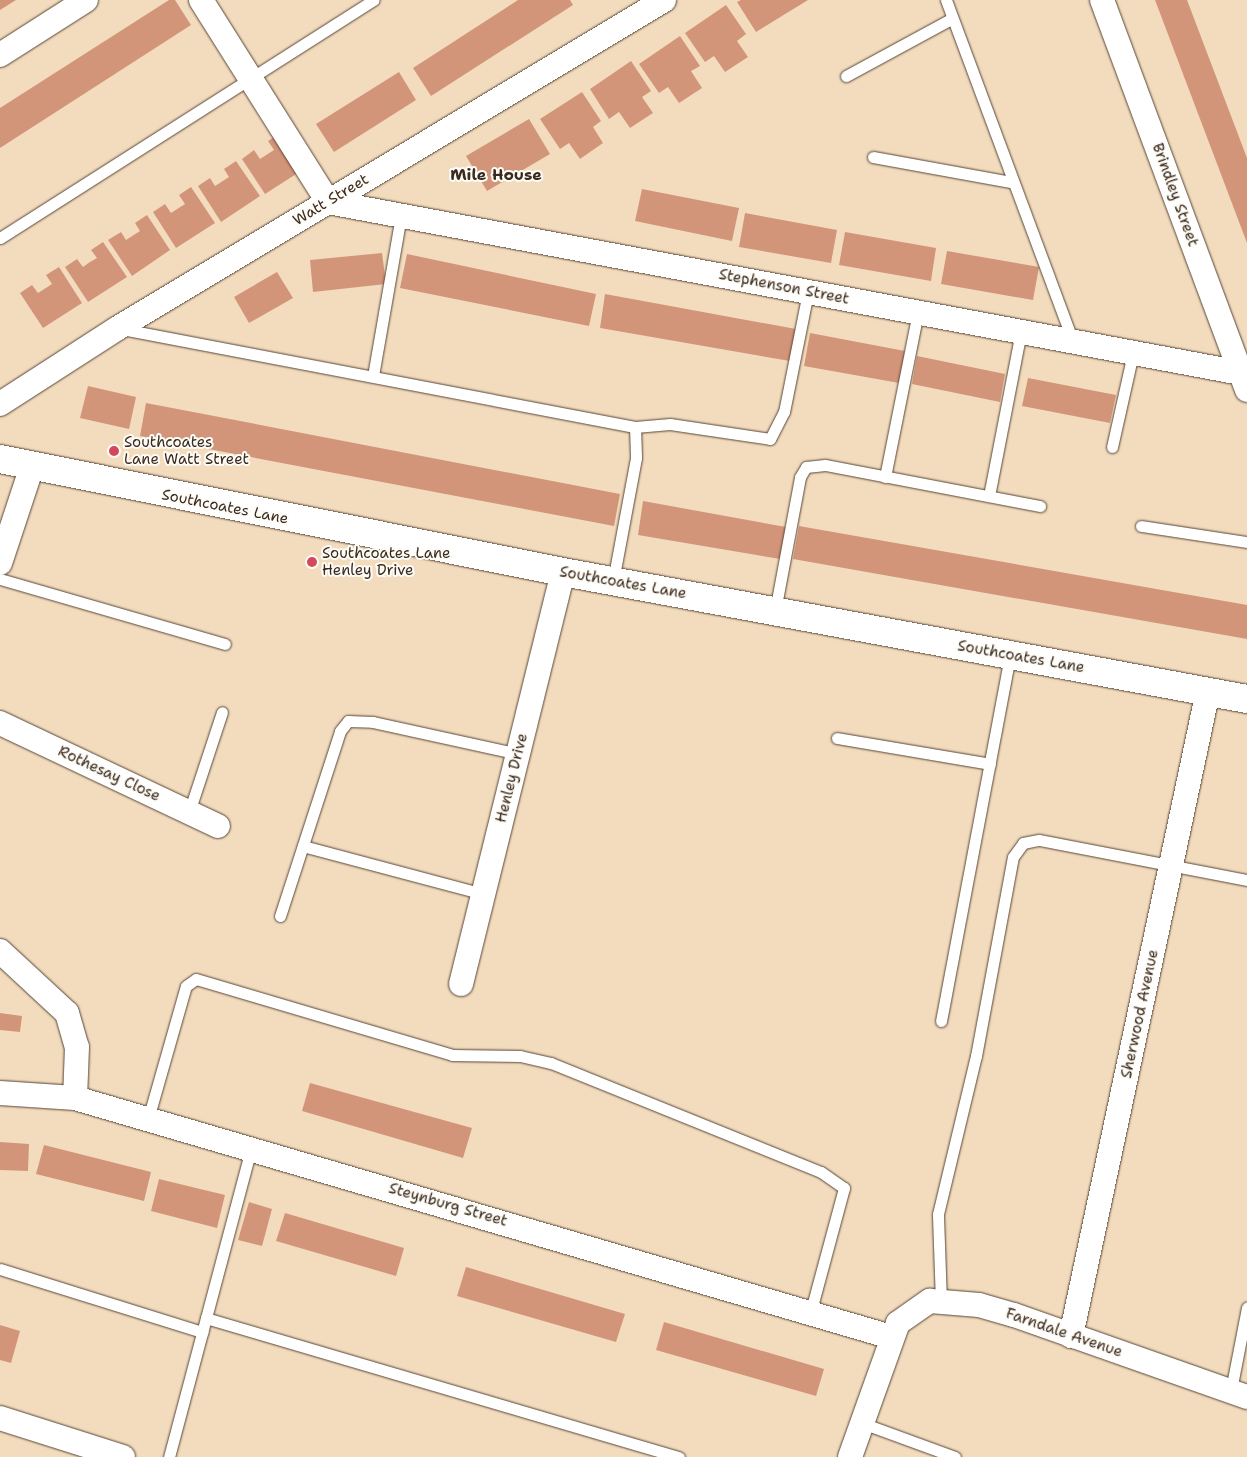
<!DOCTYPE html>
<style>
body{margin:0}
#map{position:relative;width:1247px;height:1457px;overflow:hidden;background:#f3dcbe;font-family:"Shantell Sans",sans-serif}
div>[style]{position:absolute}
.building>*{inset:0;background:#d39579}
.roads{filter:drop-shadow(0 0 1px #574536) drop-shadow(0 0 1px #574536)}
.lane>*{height:11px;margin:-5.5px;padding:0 5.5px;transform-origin:5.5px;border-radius:5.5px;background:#fff}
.street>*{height:24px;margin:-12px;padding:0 12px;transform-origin:12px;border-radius:12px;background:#fff}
.secondary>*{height:28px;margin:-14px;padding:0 14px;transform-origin:14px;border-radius:14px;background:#fff}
.dots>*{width:14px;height:14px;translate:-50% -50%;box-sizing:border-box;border:2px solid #fdfcf7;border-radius:50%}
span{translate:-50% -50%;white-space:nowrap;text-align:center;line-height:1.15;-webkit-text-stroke:4px #fdfcf7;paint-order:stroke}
.street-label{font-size:15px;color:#3b2a1e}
.poi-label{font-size:15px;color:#3b2a1e}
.left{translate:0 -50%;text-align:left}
.neighbourhood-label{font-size:16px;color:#3b2a1e;font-weight:700}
</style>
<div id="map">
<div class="building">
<i style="clip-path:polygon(0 0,16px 0,0 10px)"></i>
<i style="clip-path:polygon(169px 0,175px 0,191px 25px,0 148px,0 108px)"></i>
<i style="clip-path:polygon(518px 0,570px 0,573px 5px,431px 96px,413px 68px)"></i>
<i style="clip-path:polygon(741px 0,808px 0,756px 32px,737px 2px)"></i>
<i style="clip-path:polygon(1155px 0,1187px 0,1247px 158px,1247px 243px)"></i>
<i style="clip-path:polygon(726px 5px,746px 34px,737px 41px,748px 57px,725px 72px,714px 56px,705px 62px,685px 33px)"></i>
<i style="clip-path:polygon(680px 36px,700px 66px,691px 71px,702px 88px,679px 103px,668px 87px,659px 93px,639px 64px)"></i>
<i style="clip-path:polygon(631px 61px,651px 91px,642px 97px,653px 113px,630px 128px,619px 112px,609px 119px,590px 89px)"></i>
<i style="clip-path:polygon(399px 72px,416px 100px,334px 152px,316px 124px)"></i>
<i style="clip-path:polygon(582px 92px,601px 121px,593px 127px,603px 143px,580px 159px,569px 143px,560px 149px,540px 119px)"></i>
<i style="clip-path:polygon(529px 119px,550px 154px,487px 191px,466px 156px)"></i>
<i style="clip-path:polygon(280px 133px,304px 169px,265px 194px,242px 159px,254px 150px,260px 159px,274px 150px,268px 141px)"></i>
<i style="clip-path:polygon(236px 161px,260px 196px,221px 222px,198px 186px,210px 178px,215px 186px,229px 177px,224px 169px)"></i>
<i style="clip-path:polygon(191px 187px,215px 223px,176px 248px,153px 212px,165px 204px,171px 213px,185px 204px,179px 195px)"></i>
<i style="clip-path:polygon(642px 189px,739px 208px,732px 241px,635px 221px)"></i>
<i style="clip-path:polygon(745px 213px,837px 230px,831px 263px,739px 247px)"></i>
<i style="clip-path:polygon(147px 215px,170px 250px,132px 276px,108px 240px,121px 232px,126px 240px,140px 231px,135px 223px)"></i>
<i style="clip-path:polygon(845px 232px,936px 248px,931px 281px,839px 265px)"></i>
<i style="clip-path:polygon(103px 242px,127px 277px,88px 302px,65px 267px,77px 259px,83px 267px,90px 262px,97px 258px,91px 250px)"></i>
<i style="clip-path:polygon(947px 251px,1039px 267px,1033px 300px,941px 284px)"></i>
<i style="clip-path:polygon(382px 253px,386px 284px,313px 292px,310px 260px)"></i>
<i style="clip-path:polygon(407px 254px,596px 294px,589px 326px,400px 288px)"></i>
<i style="clip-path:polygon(59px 267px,82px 303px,43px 328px,20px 293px,32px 285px,38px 293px,52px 284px,46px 275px)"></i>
<i style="clip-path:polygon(277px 272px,293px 298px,249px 323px,234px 297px)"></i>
<i style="clip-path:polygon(605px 294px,796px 329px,790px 361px,600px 328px)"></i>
<i style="clip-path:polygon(810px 333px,905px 351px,899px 383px,804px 366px)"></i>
<i style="clip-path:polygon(917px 356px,1005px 374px,1000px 402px,912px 384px)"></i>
<i style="clip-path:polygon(1028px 378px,1116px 395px,1110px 423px,1022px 406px)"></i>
<i style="clip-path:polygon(88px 386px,136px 397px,129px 429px,80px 418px)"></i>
<i style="clip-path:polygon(146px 403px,620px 494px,614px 526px,140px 436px)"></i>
<i style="clip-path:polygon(643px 501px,786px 527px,780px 559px,638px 535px)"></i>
<i style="clip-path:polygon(799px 526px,1247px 605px,1247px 639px,793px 559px)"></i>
<i style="clip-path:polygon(0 1013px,22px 1016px,20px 1032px,0 1030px)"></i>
<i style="clip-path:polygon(310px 1083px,472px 1128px,463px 1158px,302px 1111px)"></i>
<i style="clip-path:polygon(0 1142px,29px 1144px,28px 1171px,0 1170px)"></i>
<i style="clip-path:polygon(44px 1145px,151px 1172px,144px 1201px,36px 1174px)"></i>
<i style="clip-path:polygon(159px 1179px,225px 1195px,217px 1228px,151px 1211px)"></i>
<i style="clip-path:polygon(249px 1202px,272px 1209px,262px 1246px,238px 1240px)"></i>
<i style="clip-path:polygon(285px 1213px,404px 1248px,396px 1276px,276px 1241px)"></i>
<i style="clip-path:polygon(466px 1267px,625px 1314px,616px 1342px,457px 1296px)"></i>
<i style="clip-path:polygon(664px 1322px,824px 1369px,816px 1396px,656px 1350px)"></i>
<i style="clip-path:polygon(0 1325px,20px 1331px,11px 1363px,0 1360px)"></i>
</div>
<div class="roads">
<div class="lane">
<i style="left:946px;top:0;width:365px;rotate:69.6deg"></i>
<i style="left:846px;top:76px;width:119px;rotate:-28.5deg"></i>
<i style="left:873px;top:157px;width:140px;rotate:10.3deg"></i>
<i style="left:0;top:238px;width:443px;rotate:-32.5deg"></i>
<i style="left:122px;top:329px;width:522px;rotate:10.82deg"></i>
<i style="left:635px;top:427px;width:31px;rotate:88deg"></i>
<i style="left:636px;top:458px;width:125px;rotate:100.6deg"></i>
<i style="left:373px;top:376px;width:163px;rotate:-80.1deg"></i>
<i style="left:635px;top:427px;width:35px;rotate:-5deg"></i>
<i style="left:670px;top:424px;width:101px;rotate:8.5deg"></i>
<i style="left:770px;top:439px;width:30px;rotate:-63deg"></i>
<i style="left:784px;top:412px;width:122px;rotate:-78.7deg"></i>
<i style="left:1112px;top:447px;width:96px;rotate:-77.4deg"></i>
<i style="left:885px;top:477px;width:168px;rotate:-78.7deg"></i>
<i style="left:989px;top:496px;width:167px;rotate:-79deg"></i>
<i style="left:1141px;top:526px;width:107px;rotate:8.6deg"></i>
<i style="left:0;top:579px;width:234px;rotate:16.1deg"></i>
<i style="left:775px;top:611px;width:136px;rotate:-79.4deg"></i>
<i style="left:800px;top:477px;width:12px;rotate:-59deg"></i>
<i style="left:806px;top:467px;width:19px;rotate:-6deg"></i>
<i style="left:825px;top:465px;width:219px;rotate:10.8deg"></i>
<i style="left:837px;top:738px;width:155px;rotate:9.6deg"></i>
<i style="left:189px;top:812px;width:105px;rotate:-71.7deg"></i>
<i style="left:303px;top:846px;width:187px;rotate:14.9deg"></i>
<i style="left:280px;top:916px;width:194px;rotate:-72deg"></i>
<i style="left:340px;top:731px;width:13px;rotate:-51deg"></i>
<i style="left:348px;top:721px;width:25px;rotate:2deg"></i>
<i style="left:373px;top:722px;width:148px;rotate:12.4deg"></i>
<i style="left:941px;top:1021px;width:372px;rotate:-79.3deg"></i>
<i style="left:148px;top:1119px;width:138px;rotate:-74.1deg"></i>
<i style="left:186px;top:986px;width:12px;rotate:-35deg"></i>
<i style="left:196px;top:979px;width:267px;rotate:16.5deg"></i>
<i style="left:452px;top:1055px;width:68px;rotate:0.8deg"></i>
<i style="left:520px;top:1056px;width:32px;rotate:13deg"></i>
<i style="left:551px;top:1063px;width:291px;rotate:22deg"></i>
<i style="left:821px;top:1172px;width:28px;rotate:35deg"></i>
<i style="left:844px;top:1188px;width:131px;rotate:105.1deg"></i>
<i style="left:0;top:1269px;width:212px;rotate:17.3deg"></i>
<i style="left:941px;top:1302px;width:88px;rotate:-92deg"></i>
<i style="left:938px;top:1214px;width:163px;rotate:-76.5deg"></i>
<i style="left:976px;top:1056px;width:202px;rotate:-79.5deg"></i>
<i style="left:1013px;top:857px;width:17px;rotate:-54deg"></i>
<i style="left:1023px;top:843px;width:16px;rotate:-11deg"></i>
<i style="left:1039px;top:840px;width:212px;rotate:10.9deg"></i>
<i style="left:206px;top:1318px;width:493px;rotate:16.4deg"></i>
<i style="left:1231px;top:1390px;width:84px;rotate:-79deg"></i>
<i style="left:862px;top:1423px;width:99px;rotate:20.1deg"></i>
<i style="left:169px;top:1457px;width:320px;rotate:-75.1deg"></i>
</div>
<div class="street">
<i style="left:201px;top:0;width:239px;rotate:57.8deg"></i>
<i style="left:328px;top:202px;width:929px;rotate:10.61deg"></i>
<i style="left:1102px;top:0;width:416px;rotate:69.6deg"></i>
<i style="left:0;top:55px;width:102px;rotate:-32.6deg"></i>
<i style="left:0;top:404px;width:140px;rotate:-32.8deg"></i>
<i style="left:118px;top:328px;width:637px;rotate:-30.99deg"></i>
<i style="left:0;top:563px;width:99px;rotate:-71.7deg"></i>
<i style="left:0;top:723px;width:241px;rotate:25.3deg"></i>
<i style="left:0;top:951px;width:91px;rotate:42.8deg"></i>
<i style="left:67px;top:1013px;width:35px;rotate:74deg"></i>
<i style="left:77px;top:1047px;width:51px;rotate:92.2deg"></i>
<i style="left:461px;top:984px;width:424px;rotate:-76.1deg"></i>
<i style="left:0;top:1093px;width:75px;rotate:3.8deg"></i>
<i style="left:75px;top:1098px;width:850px;rotate:16.32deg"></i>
<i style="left:1071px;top:1336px;width:659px;rotate:-78.01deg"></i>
<i style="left:0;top:1418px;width:129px;rotate:17.6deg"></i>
<i style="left:850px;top:1457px;width:142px;rotate:-70.3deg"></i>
<i style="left:898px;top:1323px;width:39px;rotate:-35deg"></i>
<i style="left:930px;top:1301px;width:49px;rotate:4.7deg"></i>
<i style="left:979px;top:1305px;width:36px;rotate:16deg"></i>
<i style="left:1014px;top:1315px;width:247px;rotate:19.4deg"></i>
</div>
<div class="secondary">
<i style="left:0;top:459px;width:574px;rotate:11.35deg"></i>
<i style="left:563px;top:572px;width:696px;rotate:10.52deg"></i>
</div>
</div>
<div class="dots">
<i style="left:114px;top:451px;background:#d1495b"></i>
<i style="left:312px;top:562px;background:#d1495b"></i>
</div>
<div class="street-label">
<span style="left:1175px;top:195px;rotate:70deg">Brindley Street</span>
<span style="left:331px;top:200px;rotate:-31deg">Watt Street</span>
<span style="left:784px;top:287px;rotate:11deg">Stephenson Street</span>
<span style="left:225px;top:507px;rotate:11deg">Southcoates Lane</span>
<span style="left:623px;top:583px;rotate:10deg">Southcoates Lane</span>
<span style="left:1021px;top:657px;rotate:10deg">Southcoates Lane</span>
<span style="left:109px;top:774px;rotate:25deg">Rothesay Close</span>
<span style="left:512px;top:778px;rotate:-76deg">Henley Drive</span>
<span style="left:1140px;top:1014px;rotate:-78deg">Sherwood Avenue</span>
<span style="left:448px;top:1205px;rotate:16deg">Steynburg Street</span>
<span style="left:1064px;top:1333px;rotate:19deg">Farndale Avenue</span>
</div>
<div class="poi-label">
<span class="left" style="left:124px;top:451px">Southcoates<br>Lane Watt Street</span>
<span class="left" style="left:322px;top:562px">Southcoates Lane<br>Henley Drive</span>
</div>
<div class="neighbourhood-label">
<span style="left:496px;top:175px">Mile House</span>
</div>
</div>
